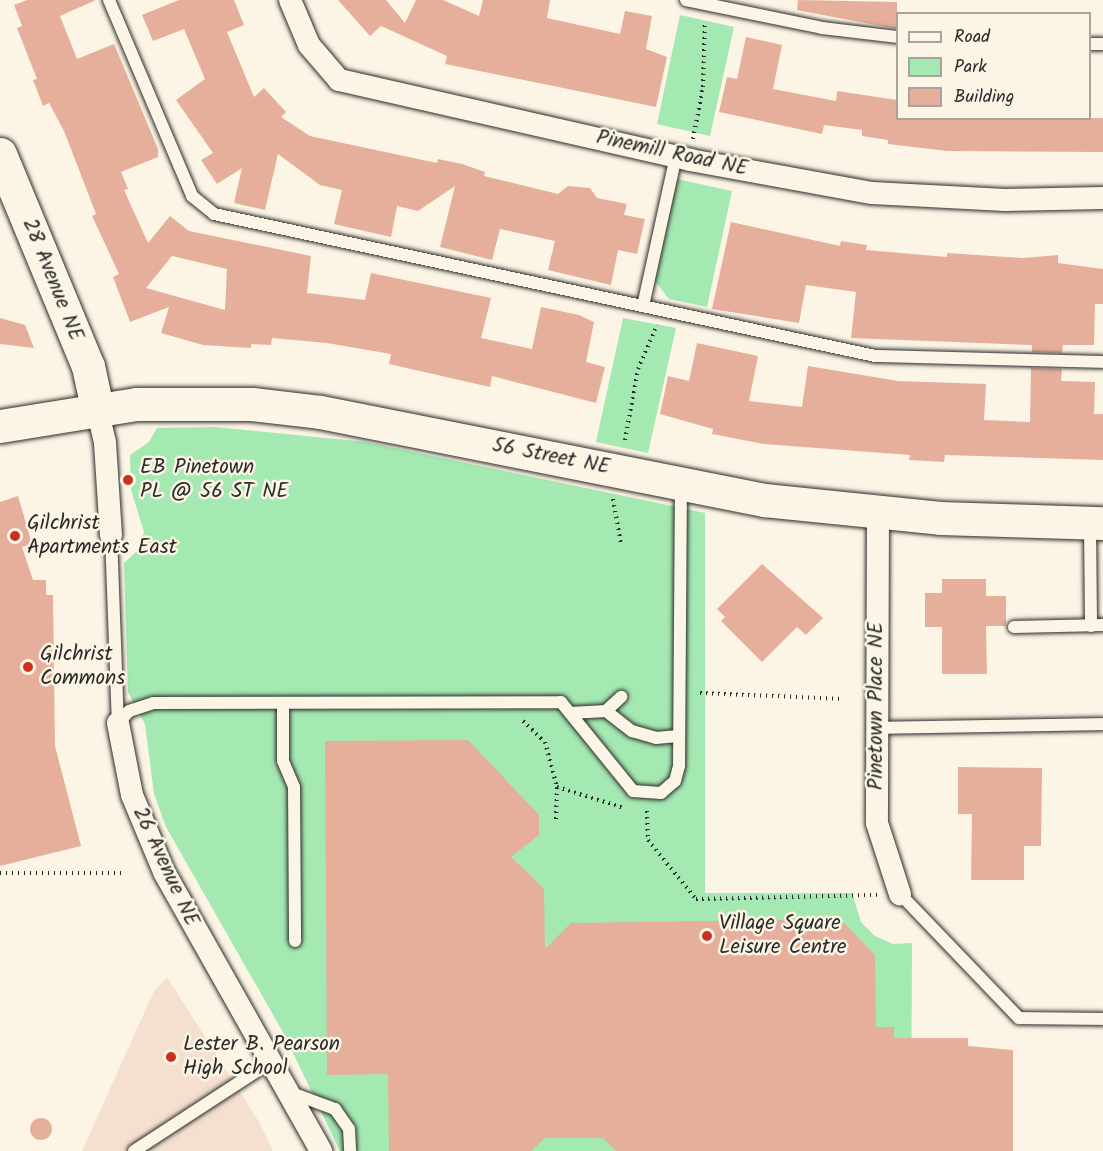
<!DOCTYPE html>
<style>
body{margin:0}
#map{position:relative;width:1103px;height:1151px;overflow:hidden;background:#fcf5e5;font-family:Kalam,sans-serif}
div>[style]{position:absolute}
.built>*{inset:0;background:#f5e0cf}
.green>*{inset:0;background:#a4e8b2}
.building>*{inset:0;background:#e6af9c}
.round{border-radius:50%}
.path>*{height:4px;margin-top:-2px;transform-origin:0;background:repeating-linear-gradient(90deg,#2b2b2b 0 1.5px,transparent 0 6px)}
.roads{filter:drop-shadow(0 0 2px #2b2b2b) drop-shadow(0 0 2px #2b2b2b)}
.lane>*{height:12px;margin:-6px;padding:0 6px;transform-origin:6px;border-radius:6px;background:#fcf5e5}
.street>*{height:22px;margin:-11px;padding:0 11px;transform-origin:11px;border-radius:11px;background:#fcf5e5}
.secondary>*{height:33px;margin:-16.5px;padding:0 16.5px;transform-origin:16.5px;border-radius:16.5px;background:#fcf5e5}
.dots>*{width:16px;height:16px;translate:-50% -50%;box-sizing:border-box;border:3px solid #fcf5e5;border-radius:50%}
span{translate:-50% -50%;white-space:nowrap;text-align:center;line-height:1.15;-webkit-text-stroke:5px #fcf5e5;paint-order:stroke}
.street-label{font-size:21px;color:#2b2b2b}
.poi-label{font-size:21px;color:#2b2b2b}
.left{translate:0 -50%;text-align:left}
.legend{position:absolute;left:896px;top:12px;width:195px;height:108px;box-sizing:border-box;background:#fcf5e5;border:2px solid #a8a49b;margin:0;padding:8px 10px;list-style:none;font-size:18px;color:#2b2b2b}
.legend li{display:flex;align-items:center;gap:12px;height:30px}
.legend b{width:30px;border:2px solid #a8a49b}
</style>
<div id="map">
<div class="built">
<i style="clip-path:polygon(167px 977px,259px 1122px,273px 1151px,82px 1151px,154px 991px)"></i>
</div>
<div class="green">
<i style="clip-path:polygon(680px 15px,734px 27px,710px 136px,657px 124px)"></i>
<i style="clip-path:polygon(677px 179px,732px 191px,707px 307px,669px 299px,655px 281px)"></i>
<i style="clip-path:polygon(623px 318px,676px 328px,648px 453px,596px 442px)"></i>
<i style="clip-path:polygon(215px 427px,366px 442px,705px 513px,705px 893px,852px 893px,861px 922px,875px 936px,893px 944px,912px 943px,911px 1151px,340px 1151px,284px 1034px,166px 827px,154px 794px,145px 724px,128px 692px,124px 563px,139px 549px,144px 532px,131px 490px,130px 455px,149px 442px,157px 428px)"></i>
</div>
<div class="building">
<i style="clip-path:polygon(evenodd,27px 0,96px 0,60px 16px,77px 59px,114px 44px,158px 149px,158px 157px,121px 172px,128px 189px,124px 190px,148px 243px,170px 216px,189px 231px,311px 256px,307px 293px,365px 300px,371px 273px,491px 298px,481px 338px,532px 349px,541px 307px,579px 315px,594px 322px,586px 362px,605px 367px,596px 403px,492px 376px,490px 387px,389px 364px,391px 354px,327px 343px,272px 338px,271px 345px,251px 344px,251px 348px,203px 345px,161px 333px,169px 307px,130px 322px,113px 277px,119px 274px,92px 216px,96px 214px,64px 131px,49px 103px,43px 106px,33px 80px,37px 79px,17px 28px,22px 26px,14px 5px,27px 0,172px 256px,227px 269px,225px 310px,146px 288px,172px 256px)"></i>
<i style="clip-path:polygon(179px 0,234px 0,244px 25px,227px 32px,254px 97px,264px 88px,286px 112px,281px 117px,310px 136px,437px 163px,438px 159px,462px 164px,485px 172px,484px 176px,558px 194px,568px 186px,590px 188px,597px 198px,627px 204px,624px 215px,645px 219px,637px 254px,618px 250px,611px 285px,548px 270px,555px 241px,500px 229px,492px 260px,440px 247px,455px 186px,418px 211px,397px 206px,391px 237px,334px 224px,342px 190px,320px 185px,278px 154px,265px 210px,234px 203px,242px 168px,217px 184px,201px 160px,213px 153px,176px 100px,205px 79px,184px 29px,153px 41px,142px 15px)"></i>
<i style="clip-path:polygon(338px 0,386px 0,405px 23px,416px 0,443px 0,479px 16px,483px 0,550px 0,547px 18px,620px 34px,625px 11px,652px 16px,646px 49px,667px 57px,656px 107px,445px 64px,447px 56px,381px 26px,370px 36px)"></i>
<i style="clip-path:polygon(798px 0,897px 2px,897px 29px,797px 10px)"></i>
<i style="clip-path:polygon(746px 37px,782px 45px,773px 89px,836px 101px,837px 91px,897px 100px,897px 118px,1103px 118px,1103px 152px,947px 151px,888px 144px,888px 140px,862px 136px,862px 130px,824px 125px,822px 134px,719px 112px,727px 77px,737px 79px)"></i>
<i style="clip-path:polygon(731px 222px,840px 246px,841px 241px,867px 245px,866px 250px,947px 257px,947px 253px,1023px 258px,1058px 255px,1058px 263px,1103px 269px,1103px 304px,1095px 304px,1094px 345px,1063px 345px,1062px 353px,1032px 352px,1032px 345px,851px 338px,856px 292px,806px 285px,799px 323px,712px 309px)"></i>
<i style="clip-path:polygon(0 318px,25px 325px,34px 348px,0 344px)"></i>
<i style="clip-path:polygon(697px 343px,758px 356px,749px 401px,802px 407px,808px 366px,898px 381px,986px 384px,984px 420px,1030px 422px,1031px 368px,1062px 369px,1061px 381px,1095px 382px,1094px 414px,1103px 414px,1103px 460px,945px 455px,944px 462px,909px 460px,910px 455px,764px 444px,712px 434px,713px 429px,660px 414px,668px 376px,689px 381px)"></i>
<i style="clip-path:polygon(18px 496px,32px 544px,22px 547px,33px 580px,46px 580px,46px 595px,53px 595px,55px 746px,81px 846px,0 866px,0 502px)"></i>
<i style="clip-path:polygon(762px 564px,823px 618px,806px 635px,797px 627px,762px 662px,721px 621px,725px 617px,717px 609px)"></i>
<i style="clip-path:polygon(942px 579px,986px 579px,986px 596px,1006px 596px,1006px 626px,986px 626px,987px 674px,942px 674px,942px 627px,925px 627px,925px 593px,942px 593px)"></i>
<i style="clip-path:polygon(468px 740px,539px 815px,539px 835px,511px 857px,544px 889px,545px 949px,571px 923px,840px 919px,875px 955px,876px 1027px,894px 1027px,894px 1038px,968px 1038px,968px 1046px,1013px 1050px,1013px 1151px,616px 1151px,603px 1138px,545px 1138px,531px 1151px,389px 1151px,388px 1074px,327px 1075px,325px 741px)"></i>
<i style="clip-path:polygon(958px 767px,1042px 768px,1041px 846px,1024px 846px,1024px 880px,971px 880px,972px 814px,958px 814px)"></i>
<i class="round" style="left:30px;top:1118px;width:22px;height:22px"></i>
</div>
<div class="path">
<i style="left:693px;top:139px;width:53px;rotate:-79.1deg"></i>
<i style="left:703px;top:87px;width:66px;rotate:-88.3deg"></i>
<i style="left:625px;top:440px;width:72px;rotate:-79.6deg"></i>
<i style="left:638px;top:369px;width:48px;rotate:-66.6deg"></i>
<i style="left:613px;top:499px;width:46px;rotate:79.9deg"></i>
<i style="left:700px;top:693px;width:144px;rotate:2.4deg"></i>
<i style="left:523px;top:721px;width:30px;rotate:44deg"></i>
<i style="left:545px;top:742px;width:47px;rotate:75.1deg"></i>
<i style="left:557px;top:787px;width:70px;rotate:17.4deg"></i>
<i style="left:647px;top:811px;width:29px;rotate:88deg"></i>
<i style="left:648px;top:840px;width:76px;rotate:50.9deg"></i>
<i style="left:696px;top:899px;width:182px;rotate:-1.3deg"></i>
<i style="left:556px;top:819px;width:32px;rotate:-88deg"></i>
<i style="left:0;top:873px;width:122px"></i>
</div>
<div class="roads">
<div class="lane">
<i style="left:109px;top:0;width:213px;rotate:67deg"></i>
<i style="left:192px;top:196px;width:28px;rotate:39deg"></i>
<i style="left:214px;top:214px;width:676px;rotate:12.12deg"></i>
<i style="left:875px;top:356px;width:228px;rotate:1.5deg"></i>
<i style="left:686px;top:0;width:139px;rotate:11.6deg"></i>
<i style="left:822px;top:28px;width:77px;rotate:6.8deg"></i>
<i style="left:1090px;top:44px;width:13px"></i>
<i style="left:643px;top:306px;width:154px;rotate:-77.6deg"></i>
<i style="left:1090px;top:525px;width:101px;rotate:89.4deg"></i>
<i style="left:111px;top:535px;width:188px;rotate:87.9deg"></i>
<i style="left:1014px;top:627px;width:89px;rotate:-1.3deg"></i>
<i style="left:283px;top:703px;width:58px;rotate:90deg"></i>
<i style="left:283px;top:761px;width:28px;rotate:67deg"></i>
<i style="left:294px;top:787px;width:154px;rotate:89.6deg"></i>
<i style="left:606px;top:711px;width:33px;rotate:38deg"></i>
<i style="left:632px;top:731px;width:25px;rotate:16deg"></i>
<i style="left:656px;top:738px;width:22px;rotate:-5deg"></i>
<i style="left:570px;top:713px;width:36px;rotate:-3deg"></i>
<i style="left:606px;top:711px;width:21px;rotate:-43deg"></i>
<i style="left:118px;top:723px;width:16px;rotate:-47deg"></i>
<i style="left:129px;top:711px;width:25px;rotate:-18deg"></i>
<i style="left:153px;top:703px;width:408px;rotate:-0.1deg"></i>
<i style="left:561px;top:702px;width:114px;rotate:51deg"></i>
<i style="left:633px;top:791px;width:28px;rotate:4deg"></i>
<i style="left:661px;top:793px;width:18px;rotate:-41deg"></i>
<i style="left:675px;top:781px;width:16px;rotate:-75deg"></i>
<i style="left:679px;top:766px;width:281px;rotate:-89.6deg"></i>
<i style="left:876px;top:728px;width:227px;rotate:-1deg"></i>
<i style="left:900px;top:894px;width:172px;rotate:46.2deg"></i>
<i style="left:1019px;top:1018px;width:84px;rotate:0.7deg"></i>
<i style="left:292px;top:1093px;width:46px;rotate:20.4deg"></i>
<i style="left:335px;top:1109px;width:24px;rotate:55deg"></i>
<i style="left:349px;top:1129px;width:22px;rotate:87deg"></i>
<i style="left:134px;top:1151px;width:165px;rotate:-33.1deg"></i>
</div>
<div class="street">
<i style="left:290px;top:0;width:49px;rotate:67.1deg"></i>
<i style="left:309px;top:45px;width:46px;rotate:49.4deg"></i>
<i style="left:339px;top:80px;width:360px;rotate:12.8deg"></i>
<i style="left:690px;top:160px;width:185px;rotate:10.3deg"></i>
<i style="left:872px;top:193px;width:133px;rotate:3deg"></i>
<i style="left:1005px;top:200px;width:98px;rotate:-1.2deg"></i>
<i style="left:97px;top:408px;width:36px;rotate:77deg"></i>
<i style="left:105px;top:443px;width:92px;rotate:86.3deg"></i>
<i style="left:878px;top:514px;width:309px;rotate:90.2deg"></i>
<i style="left:877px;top:823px;width:75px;rotate:72.1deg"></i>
<i style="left:118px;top:723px;width:73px;rotate:79deg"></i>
<i style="left:132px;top:795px;width:83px;rotate:67.4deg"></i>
<i style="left:164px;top:872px;width:320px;rotate:60.6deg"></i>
</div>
<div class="secondary">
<i style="left:0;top:154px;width:230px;rotate:67.5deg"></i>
<i style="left:88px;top:366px;width:43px;rotate:77.9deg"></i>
<i style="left:0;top:426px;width:138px;rotate:-9.2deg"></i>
<i style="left:136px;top:404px;width:116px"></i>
<i style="left:252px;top:404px;width:68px;rotate:6.7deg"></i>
<i style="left:320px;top:412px;width:453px;rotate:11.2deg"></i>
<i style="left:764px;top:500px;width:177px;rotate:5.8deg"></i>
<i style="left:940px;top:518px;width:163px;rotate:1.8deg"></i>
</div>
</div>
<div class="dots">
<i style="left:128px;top:480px;background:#c8321e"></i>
<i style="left:15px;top:536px;background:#c8321e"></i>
<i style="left:28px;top:667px;background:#c8321e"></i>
<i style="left:707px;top:936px;background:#c8321e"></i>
<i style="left:171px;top:1057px;background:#c8321e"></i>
</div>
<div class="street-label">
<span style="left:672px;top:154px;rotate:12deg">Pinemill Road NE</span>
<span style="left:52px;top:280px;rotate:68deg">28 Avenue NE</span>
<span style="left:551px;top:457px;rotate:11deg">56 Street NE</span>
<span style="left:877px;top:706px;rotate:-90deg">Pinetown Place NE</span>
<span style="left:165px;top:867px;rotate:65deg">26 Avenue NE</span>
</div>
<div class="poi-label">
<span class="left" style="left:140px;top:480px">EB Pinetown<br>PL @ 56 ST NE</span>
<span class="left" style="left:27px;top:536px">Gilchrist<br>Apartments East</span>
<span class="left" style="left:40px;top:667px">Gilchrist<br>Commons</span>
<span class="left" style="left:719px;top:936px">Village Square<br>Leisure Centre</span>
<span class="left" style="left:183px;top:1057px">Lester B. Pearson<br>High School</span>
</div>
<ul class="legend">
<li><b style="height:8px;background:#fcf5e5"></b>Road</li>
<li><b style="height:16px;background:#a4e8b2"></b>Park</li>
<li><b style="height:16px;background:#e6af9c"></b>Building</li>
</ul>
</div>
